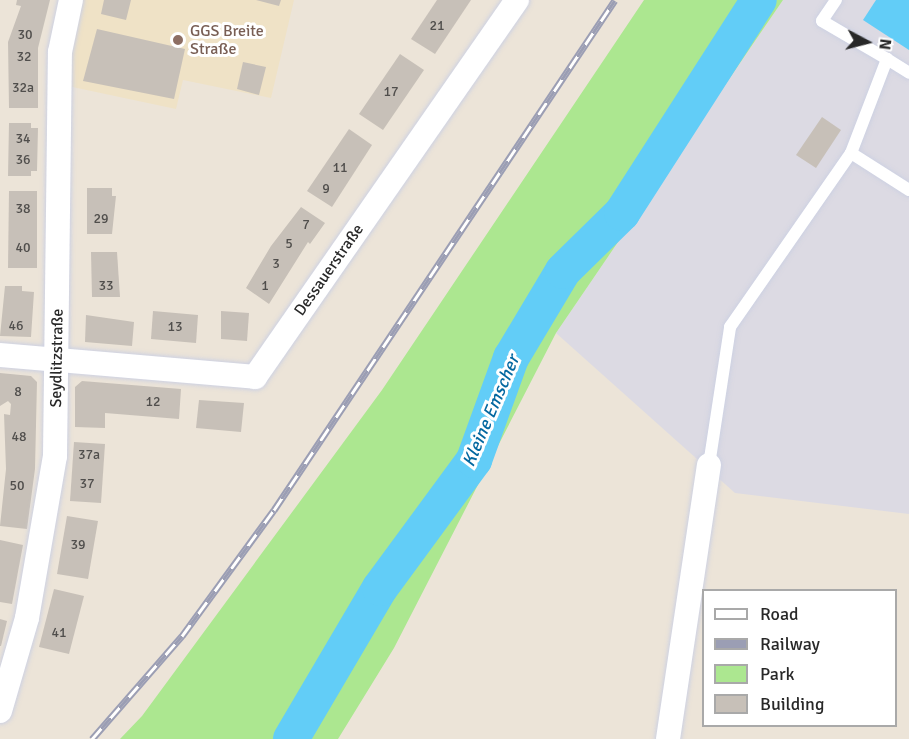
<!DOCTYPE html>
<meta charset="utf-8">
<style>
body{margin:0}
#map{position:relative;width:909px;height:739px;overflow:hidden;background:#ece4d8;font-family:Signika,sans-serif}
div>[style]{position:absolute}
.industrial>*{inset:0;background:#dcdae3}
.education>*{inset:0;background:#efe2c6}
.green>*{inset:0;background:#ace790}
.water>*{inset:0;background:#62cdf7}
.river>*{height:36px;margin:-18px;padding:0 18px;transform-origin:18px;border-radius:18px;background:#62cdf7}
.building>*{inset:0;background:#c7c0b8}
.roads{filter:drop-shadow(0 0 2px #cdd1e2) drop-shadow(0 0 2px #cdd1e2)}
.service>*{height:12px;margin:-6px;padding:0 6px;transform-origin:6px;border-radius:6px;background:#fff}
.minor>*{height:24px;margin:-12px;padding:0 12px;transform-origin:12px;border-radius:12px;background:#fff}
.rail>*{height:7px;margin-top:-3.5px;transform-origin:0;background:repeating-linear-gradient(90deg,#fff 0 14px,#9b9eb4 0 28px);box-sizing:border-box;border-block:2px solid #9b9eb4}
.dots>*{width:16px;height:16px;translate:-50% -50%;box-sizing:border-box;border:3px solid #fff;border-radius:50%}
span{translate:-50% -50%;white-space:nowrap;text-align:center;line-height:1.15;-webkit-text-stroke:6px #fff;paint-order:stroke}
.number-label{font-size:14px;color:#504e4c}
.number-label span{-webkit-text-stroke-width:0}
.education-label{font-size:16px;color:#785e54}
.left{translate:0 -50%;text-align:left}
.street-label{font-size:16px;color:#282828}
.water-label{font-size:18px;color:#0468a0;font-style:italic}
.legend{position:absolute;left:702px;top:589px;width:195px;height:138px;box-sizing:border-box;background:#fff;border:2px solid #a9a9a9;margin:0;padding:8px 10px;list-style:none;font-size:18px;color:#282828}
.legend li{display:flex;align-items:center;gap:12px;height:30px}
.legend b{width:30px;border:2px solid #a9a9a9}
.north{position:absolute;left:837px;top:12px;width:60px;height:60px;-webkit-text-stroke:4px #fff;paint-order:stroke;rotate:97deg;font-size:16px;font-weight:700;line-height:24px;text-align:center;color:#282828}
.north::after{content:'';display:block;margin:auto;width:21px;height:27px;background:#282828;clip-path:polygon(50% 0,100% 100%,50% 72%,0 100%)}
</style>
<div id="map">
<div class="industrial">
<i style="clip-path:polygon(783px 0,909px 0,909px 514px,735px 493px,556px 333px)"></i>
</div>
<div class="education">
<i style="clip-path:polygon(80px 0,294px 0,271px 98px,183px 80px,176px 109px,63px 85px)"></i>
</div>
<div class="green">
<i style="clip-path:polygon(644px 0,783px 0,556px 333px,394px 648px,338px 739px,120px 739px,142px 716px,382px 390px)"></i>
</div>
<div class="water">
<i style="clip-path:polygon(876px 0,909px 0,909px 50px,863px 20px)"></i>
</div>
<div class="river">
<i style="left:291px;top:739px;width:175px;rotate:-59.5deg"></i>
<i style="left:380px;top:588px;width:159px;rotate:-53.7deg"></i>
<i style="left:474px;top:460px;width:109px;rotate:-70.1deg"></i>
<i style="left:511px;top:358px;width:101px;rotate:-59.1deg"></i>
<i style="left:563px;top:271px;width:83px;rotate:-44.5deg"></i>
<i style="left:622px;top:213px;width:253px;rotate:-57.3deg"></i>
</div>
<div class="building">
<i style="clip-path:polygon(17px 0,50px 0,38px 48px,38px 108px,9px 108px,8px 42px,21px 6px,16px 5px)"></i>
<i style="clip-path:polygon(104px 0,131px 0,126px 20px,101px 14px)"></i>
<i style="clip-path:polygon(256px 0,281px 0,279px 6px)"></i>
<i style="clip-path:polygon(437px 0,471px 0,435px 54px,411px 39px)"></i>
<i style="clip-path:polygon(97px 29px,185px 49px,174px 99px,83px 81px)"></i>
<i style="clip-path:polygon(400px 54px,424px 70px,383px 130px,359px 114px)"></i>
<i style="clip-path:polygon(243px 62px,266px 67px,259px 95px,237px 89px)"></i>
<i style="clip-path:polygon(822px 117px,841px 130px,816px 168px,796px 155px)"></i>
<i style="clip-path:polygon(9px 123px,31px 123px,31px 128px,38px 128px,37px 171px,31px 171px,31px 176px,8px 176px)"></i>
<i style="clip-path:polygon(349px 129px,372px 145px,332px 207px,307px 191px)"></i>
<i style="clip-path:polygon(87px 188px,112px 188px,112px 196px,116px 196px,112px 234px,87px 234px)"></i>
<i style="clip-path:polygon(9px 191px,37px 191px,37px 268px,8px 268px)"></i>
<i style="clip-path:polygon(301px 207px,325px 223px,310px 244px,308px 242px,269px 304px,246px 288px,271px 246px)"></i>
<i style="clip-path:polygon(91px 252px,117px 252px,120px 297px,92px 297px)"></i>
<i style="clip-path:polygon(5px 286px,22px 286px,22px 291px,34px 292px,31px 337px,0 336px)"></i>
<i style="clip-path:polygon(153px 311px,198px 315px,196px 343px,151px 339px)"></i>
<i style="clip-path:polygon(221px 311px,249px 313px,247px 341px,221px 339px)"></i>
<i style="clip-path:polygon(86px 315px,134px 322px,132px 346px,85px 342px)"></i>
<i style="clip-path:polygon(0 373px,31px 376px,37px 382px,35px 469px,27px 529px,0 526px,6px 469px,4px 414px,10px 415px,11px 404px,8px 401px,0 406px)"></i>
<i style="clip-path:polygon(82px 381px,181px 389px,179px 419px,105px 413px,105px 428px,75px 427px,75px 387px)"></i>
<i style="clip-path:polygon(199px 400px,244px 403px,241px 432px,196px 428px)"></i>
<i style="clip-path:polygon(74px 442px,105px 444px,101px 503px,70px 501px)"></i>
<i style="clip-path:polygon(67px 516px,98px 521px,88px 579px,57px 574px)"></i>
<i style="clip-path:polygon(0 540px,23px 545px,12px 604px,0 602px)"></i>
<i style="clip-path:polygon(54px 589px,84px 596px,69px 654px,39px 647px)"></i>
<i style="clip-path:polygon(0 619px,7px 621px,1px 646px,0 646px)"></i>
</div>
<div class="roads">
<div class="service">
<i style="left:836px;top:0;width:25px;rotate:124deg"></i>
<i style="left:822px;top:21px;width:75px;rotate:30.3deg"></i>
<i style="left:851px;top:153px;width:101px;rotate:-69deg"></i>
<i style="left:887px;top:59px;width:26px;rotate:32deg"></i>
<i style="left:709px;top:465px;width:140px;rotate:-81.3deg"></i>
<i style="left:730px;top:327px;width:212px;rotate:-55.2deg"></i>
<i style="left:851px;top:153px;width:69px;rotate:32.5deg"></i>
</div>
<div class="minor">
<i style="left:0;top:355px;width:256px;rotate:4.9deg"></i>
<i style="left:255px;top:377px;width:459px;rotate:-55.2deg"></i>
<i style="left:0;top:711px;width:97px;rotate:-73.8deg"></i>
<i style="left:27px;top:618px;width:164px;rotate:-80.2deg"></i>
<i style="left:55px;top:456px;width:404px;rotate:-89.3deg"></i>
<i style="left:60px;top:52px;width:53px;rotate:-78.1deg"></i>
<i style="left:668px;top:739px;width:277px;rotate:-81.5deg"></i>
</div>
</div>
<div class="rail">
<i style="left:92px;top:739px;width:137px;rotate:-48.9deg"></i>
<i style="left:182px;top:636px;width:156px;rotate:-53.9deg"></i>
<i style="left:274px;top:510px;width:613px;rotate:-56.23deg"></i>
</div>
<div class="dots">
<i style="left:178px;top:40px;background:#8d6e63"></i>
</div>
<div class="number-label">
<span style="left:437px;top:26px">21</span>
<span style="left:25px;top:35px">30</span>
<span style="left:24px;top:57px">32</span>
<span style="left:23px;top:88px">32a</span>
<span style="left:391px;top:92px">17</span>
<span style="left:23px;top:139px">34</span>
<span style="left:23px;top:160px">36</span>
<span style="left:340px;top:168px">11</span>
<span style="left:326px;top:189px">9</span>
<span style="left:23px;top:209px">38</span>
<span style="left:101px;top:219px">29</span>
<span style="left:306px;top:225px">7</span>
<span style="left:289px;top:244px">5</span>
<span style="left:23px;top:248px">40</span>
<span style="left:276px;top:264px">3</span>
<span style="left:106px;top:286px">33</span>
<span style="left:265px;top:286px">1</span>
<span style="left:16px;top:326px">46</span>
<span style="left:175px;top:327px">13</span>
<span style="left:18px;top:392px">8</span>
<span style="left:153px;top:402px">12</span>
<span style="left:19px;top:437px">48</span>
<span style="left:89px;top:455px">37a</span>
<span style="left:87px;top:484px">37</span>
<span style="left:17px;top:486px">50</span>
<span style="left:78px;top:545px">39</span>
<span style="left:59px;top:633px">41</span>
</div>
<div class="education-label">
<span class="left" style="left:190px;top:40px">GGS Breite<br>Straße</span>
</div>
<div class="street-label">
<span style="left:329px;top:270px;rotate:-55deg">Dessauerstraße</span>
<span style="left:57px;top:358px;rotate:-89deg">Seydlitzstraße</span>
</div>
<div class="water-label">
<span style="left:491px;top:411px;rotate:-67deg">Kleine Emscher</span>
</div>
<ul class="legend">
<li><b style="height:8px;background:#fff"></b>Road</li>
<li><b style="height:8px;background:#9b9eb4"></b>Railway</li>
<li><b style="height:16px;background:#ace790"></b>Park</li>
<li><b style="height:16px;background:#c7c0b8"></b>Building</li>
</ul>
<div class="north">N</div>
</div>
